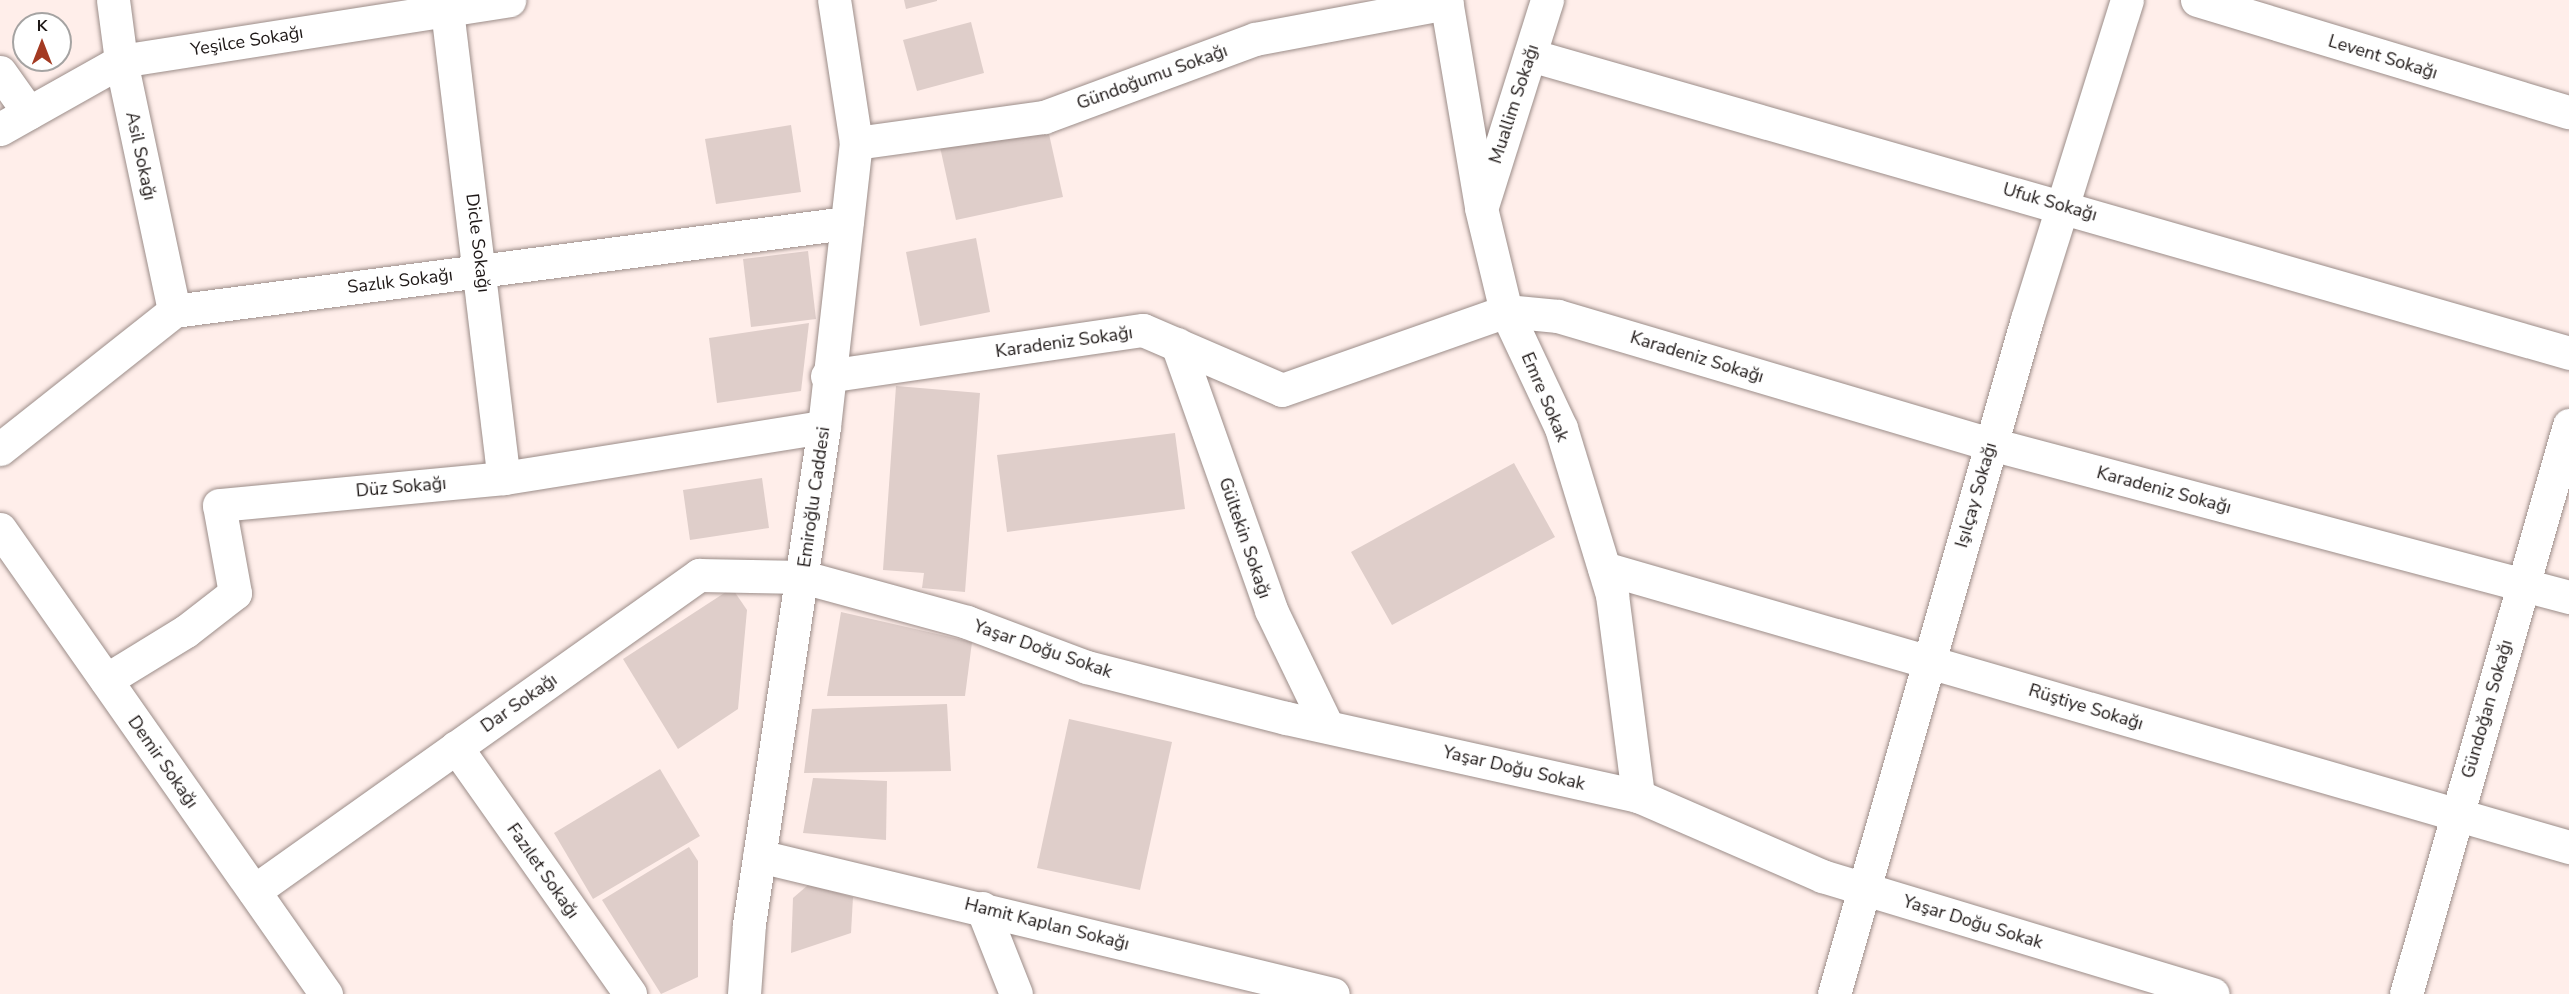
<!DOCTYPE html>
<meta charset="utf-8">
<style>
body{margin:0}
#map{position:relative;width:2569px;height:994px;overflow:hidden;background:#ffeeea;font-family:"Nunito Sans",sans-serif}
div>[style]{position:absolute}
.building>*{inset:0;background:#dfceca}
.roads{filter:drop-shadow(0 0 2px #9c8d89) drop-shadow(0 0 2px #9c8d89)}
.minor>*{height:33px;margin:-16.5px;padding:0 16.5px;transform-origin:16.5px;border-radius:16.5px;background:#fff}
span{translate:-50% -50%;white-space:nowrap;text-align:center;line-height:1.15;-webkit-text-stroke:5px #fff;paint-order:stroke}
.street-label{font-size:18px;color:#1e1817}
.north{position:absolute;left:12px;top:12px;width:60px;height:60px;box-sizing:border-box;background:#fff;border:2px solid #a5a3a2;border-radius:50%;rotate:0deg;font-size:16px;font-weight:700;line-height:24px;text-align:center;color:#1e1817}
.north::after{content:'';display:block;margin:auto;width:21px;height:27px;background:#a33a22;clip-path:polygon(50% 0,100% 100%,50% 72%,0 100%)}
</style>
<div id="map">
<div class="building">
<i style="clip-path:polygon(904px 0,937px 0,937px 1px,906px 9px)"></i>
<i style="clip-path:polygon(971px 22px,984px 73px,917px 91px,903px 40px)"></i>
<i style="clip-path:polygon(791px 125px,801px 192px,716px 204px,705px 139px)"></i>
<i style="clip-path:polygon(1047px 125px,1063px 197px,956px 220px,940px 147px)"></i>
<i style="clip-path:polygon(976px 238px,990px 312px,920px 326px,906px 252px)"></i>
<i style="clip-path:polygon(808px 251px,816px 319px,751px 327px,743px 259px)"></i>
<i style="clip-path:polygon(809px 323px,801px 391px,717px 403px,709px 338px)"></i>
<i style="clip-path:polygon(896px 386px,980px 393px,965px 592px,922px 588px,924px 573px,883px 570px)"></i>
<i style="clip-path:polygon(1175px 433px,1185px 509px,1007px 532px,997px 455px)"></i>
<i style="clip-path:polygon(1514px 463px,1555px 537px,1392px 625px,1351px 552px)"></i>
<i style="clip-path:polygon(762px 478px,769px 528px,690px 540px,683px 490px)"></i>
<i style="clip-path:polygon(732px 588px,747px 610px,738px 709px,678px 749px,623px 659px)"></i>
<i style="clip-path:polygon(841px 612px,972px 642px,965px 696px,827px 696px)"></i>
<i style="clip-path:polygon(947px 704px,951px 771px,804px 773px,812px 709px)"></i>
<i style="clip-path:polygon(1069px 719px,1172px 742px,1140px 890px,1037px 868px)"></i>
<i style="clip-path:polygon(660px 769px,700px 836px,593px 899px,554px 833px)"></i>
<i style="clip-path:polygon(813px 778px,887px 781px,886px 840px,803px 833px)"></i>
<i style="clip-path:polygon(689px 847px,698px 861px,698px 977px,661px 994px,602px 900px)"></i>
<i style="clip-path:polygon(808px 885px,853px 897px,851px 933px,791px 953px,793px 898px)"></i>
</div>
<div class="roads">
<div class="minor">
<i style="left:113px;top:0;width:62px;rotate:82.5deg"></i>
<i style="left:121px;top:61px;width:256px;rotate:78deg"></i>
<i style="left:1446px;top:0;width:211px;rotate:80.4deg"></i>
<i style="left:1481px;top:208px;width:106px;rotate:76.4deg"></i>
<i style="left:1506px;top:311px;width:129px;rotate:64.8deg"></i>
<i style="left:1561px;top:428px;width:175px;rotate:73deg"></i>
<i style="left:1612px;top:595px;width:203px;rotate:82.6deg"></i>
<i style="left:2197px;top:0;width:388px;rotate:16.8deg"></i>
<i style="left:447px;top:10px;width:471px;rotate:83.1deg"></i>
<i style="left:1530px;top:55px;width:1081px;rotate:16deg"></i>
<i style="left:0;top:72px;width:50px;rotate:54.7deg"></i>
<i style="left:0;top:129px;width:139px;rotate:-29.3deg"></i>
<i style="left:121px;top:61px;width:393px;rotate:-8.9deg"></i>
<i style="left:856px;top:143px;width:190px;rotate:-7.9deg"></i>
<i style="left:1044px;top:117px;width:225px;rotate:-20.3deg"></i>
<i style="left:1255px;top:39px;width:195px;rotate:-10.6deg"></i>
<i style="left:1483px;top:203px;width:213px;rotate:-72.5deg"></i>
<i style="left:1177px;top:344px;width:282px;rotate:70.5deg"></i>
<i style="left:1271px;top:610px;width:129px;rotate:64.2deg"></i>
<i style="left:827px;top:376px;width:319px;rotate:-8.3deg"></i>
<i style="left:1143px;top:330px;width:151px;rotate:23.3deg"></i>
<i style="left:1282px;top:390px;width:238px;rotate:-19.4deg"></i>
<i style="left:1506px;top:311px;width:52px;rotate:5.5deg"></i>
<i style="left:1558px;top:316px;width:452px;rotate:16.5deg"></i>
<i style="left:1991px;top:444px;width:598px;rotate:14.83deg"></i>
<i style="left:0;top:449px;width:222px;rotate:-38.4deg"></i>
<i style="left:174px;top:311px;width:678px;rotate:-7.46deg"></i>
<i style="left:0;top:529px;width:568px;rotate:54.97deg"></i>
<i style="left:1604px;top:568px;width:1005px;rotate:16.13deg"></i>
<i style="left:106px;top:680px;width:94px;rotate:-31.5deg"></i>
<i style="left:186px;top:631px;width:62px;rotate:-37.8deg"></i>
<i style="left:235px;top:593px;width:89px;rotate:-100.3deg"></i>
<i style="left:219px;top:505px;width:286px;rotate:-5.4deg"></i>
<i style="left:504px;top:478px;width:324px;rotate:-9.1deg"></i>
<i style="left:456px;top:747px;width:302px;rotate:54.8deg"></i>
<i style="left:759px;top:856px;width:590px;rotate:13.52deg"></i>
<i style="left:254px;top:891px;width:546px;rotate:-35.38deg"></i>
<i style="left:699px;top:575px;width:104px;rotate:1.1deg"></i>
<i style="left:803px;top:577px;width:170px;rotate:15.3deg"></i>
<i style="left:967px;top:622px;width:128px;rotate:20.6deg"></i>
<i style="left:1087px;top:667px;width:205px;rotate:14.4deg"></i>
<i style="left:1286px;top:718px;width:361px;rotate:12.5deg"></i>
<i style="left:1638px;top:796px;width:201px;rotate:23.5deg"></i>
<i style="left:1822px;top:876px;width:408px;rotate:16.8deg"></i>
<i style="left:982px;top:908px;width:92px;rotate:68.4deg"></i>
<i style="left:744px;top:994px;width:70px;rotate:-85.9deg"></i>
<i style="left:749px;top:924px;width:503px;rotate:-81.42deg"></i>
<i style="left:824px;top:427px;width:286px;rotate:-83.6deg"></i>
<i style="left:856px;top:143px;width:145px;rotate:-98.7deg"></i>
<i style="left:1834px;top:994px;width:702px;rotate:-74.04deg"></i>
<i style="left:2027px;top:319px;width:334px;rotate:-72.6deg"></i>
<i style="left:2406px;top:994px;width:592px;rotate:-74.01deg"></i>
</div>
</div>
<div class="street-label">
<span style="left:247px;top:41px;rotate:-9deg">Yeşilce Sokağı</span>
<span style="left:2383px;top:57px;rotate:17deg">Levent Sokağı</span>
<span style="left:1152px;top:77px;rotate:-20deg">Gündoğumu Sokağı</span>
<span style="left:1514px;top:104px;rotate:-72deg">Muallim Sokağı</span>
<span style="left:141px;top:156px;rotate:78deg">Asil Sokağı</span>
<span style="left:2050px;top:202px;rotate:16deg">Ufuk Sokağı</span>
<span style="left:478px;top:243px;rotate:83deg">Dicle Sokağı</span>
<span style="left:400px;top:281px;rotate:-7deg">Sazlık Sokağı</span>
<span style="left:1064px;top:342px;rotate:-8deg">Karadeniz Sokağı</span>
<span style="left:1697px;top:357px;rotate:17deg">Karadeniz Sokağı</span>
<span style="left:1545px;top:397px;rotate:67deg">Emre Sokak</span>
<span style="left:401px;top:487px;rotate:-5deg">Düz Sokağı</span>
<span style="left:2164px;top:490px;rotate:15deg">Karadeniz Sokağı</span>
<span style="left:1976px;top:495px;rotate:-74deg">Işılçay Sokağı</span>
<span style="left:814px;top:497px;rotate:-82deg">Emiroğlu Caddesi</span>
<span style="left:1245px;top:538px;rotate:71deg">Gültekin Sokağı</span>
<span style="left:1043px;top:649px;rotate:19deg">Yaşar Doğu Sokak</span>
<span style="left:519px;top:703px;rotate:-35deg">Dar Sokağı</span>
<span style="left:2086px;top:707px;rotate:17deg">Rüştiye Sokağı</span>
<span style="left:2487px;top:709px;rotate:-74deg">Gündoğan Sokağı</span>
<span style="left:163px;top:762px;rotate:55deg">Demir Sokağı</span>
<span style="left:1514px;top:768px;rotate:13deg">Yaşar Doğu Sokak</span>
<span style="left:543px;top:871px;rotate:55deg">Fazılet Sokağı</span>
<span style="left:1973px;top:922px;rotate:17deg">Yaşar Doğu Sokak</span>
<span style="left:1047px;top:924px;rotate:14deg">Hamit Kaplan Sokağı</span>
</div>
<div class="north">K</div>
</div>
